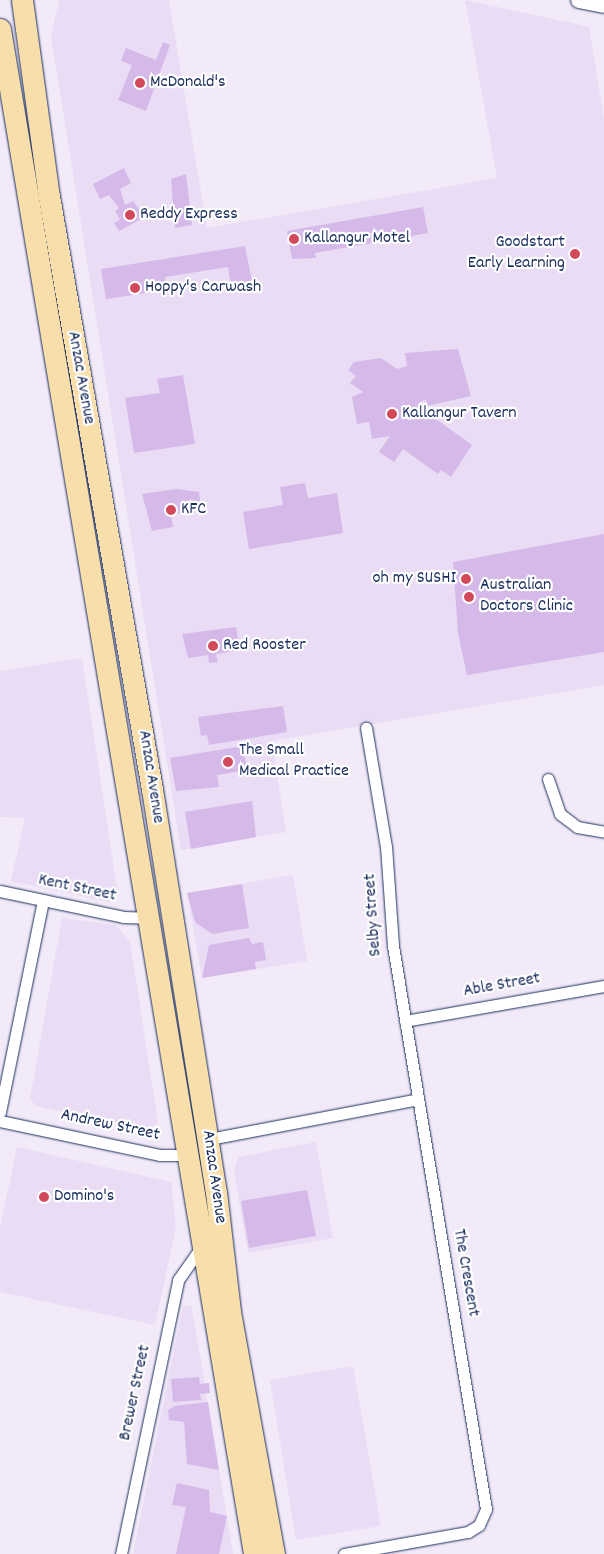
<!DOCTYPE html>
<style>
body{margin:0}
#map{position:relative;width:604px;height:1554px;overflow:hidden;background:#f2eaf8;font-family:Dekko,sans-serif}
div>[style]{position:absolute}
.built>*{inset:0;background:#e9dcf4}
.building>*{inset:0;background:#d5bae9}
.roads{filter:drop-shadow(0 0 1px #1b2f5e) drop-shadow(0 0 1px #1b2f5e)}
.street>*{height:11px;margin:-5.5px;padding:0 5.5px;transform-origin:5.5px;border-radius:5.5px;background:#fff}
.secondary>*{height:16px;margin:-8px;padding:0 8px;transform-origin:8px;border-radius:8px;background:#fff}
.highway>*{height:21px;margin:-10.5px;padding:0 10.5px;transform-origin:10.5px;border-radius:10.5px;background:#f8deab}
.dots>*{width:14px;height:14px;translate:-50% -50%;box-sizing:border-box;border:2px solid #fff;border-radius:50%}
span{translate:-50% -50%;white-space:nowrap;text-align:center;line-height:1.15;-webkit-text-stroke:4.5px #fff;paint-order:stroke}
.poi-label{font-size:18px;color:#1b2f5e}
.left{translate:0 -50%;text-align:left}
.right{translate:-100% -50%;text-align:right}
.street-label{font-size:18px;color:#1b2f5e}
</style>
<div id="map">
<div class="built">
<i style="clip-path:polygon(59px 0,169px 0,207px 228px,497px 178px,465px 0,589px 27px,604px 119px,604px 685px,272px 741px,286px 832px,181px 850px,51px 36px)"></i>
<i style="clip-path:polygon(82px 658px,118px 895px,109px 902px,11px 881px,25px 818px,0 817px,0 671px)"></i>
<i style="clip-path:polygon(293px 875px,307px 961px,202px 978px,187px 893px)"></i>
<i style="clip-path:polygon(62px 918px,115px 925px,130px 941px,158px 1123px,149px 1130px,36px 1106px,30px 1099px)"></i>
<i style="clip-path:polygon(316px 1142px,333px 1238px,248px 1253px,234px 1171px,238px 1157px)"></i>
<i style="clip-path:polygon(17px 1147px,171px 1182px,176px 1227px,155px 1325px,0 1292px,0 1228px)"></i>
<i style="clip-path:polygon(183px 1306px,191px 1306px,205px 1383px,209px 1383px,206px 1394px,233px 1554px,133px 1554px)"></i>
<i style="clip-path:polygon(353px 1366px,381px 1526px,296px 1540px,270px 1380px)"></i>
</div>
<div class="building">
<i style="clip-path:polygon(163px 42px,170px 45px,146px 111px,118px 100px,132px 65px,121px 61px,126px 48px,156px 60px)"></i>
<i style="clip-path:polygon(124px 168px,131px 183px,120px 189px,125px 205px,133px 201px,145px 217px,119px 231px,114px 223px,120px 220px,115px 211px,119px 208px,109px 195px,100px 199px,93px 184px)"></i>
<i style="clip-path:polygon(186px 174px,192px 225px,175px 228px,171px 179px)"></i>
<i style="clip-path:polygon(423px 207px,428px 233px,315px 253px,316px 258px,292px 259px,287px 231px)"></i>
<i style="clip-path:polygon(245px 246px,252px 281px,231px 285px,228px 267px,165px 277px,167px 290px,106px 299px,101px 269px)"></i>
<i style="clip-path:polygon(458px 349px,471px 396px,427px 406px,426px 400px,421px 401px,418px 406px,472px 445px,451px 477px,441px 470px,438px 474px,403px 449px,394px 462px,379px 452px,390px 436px,372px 439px,369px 422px,357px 424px,352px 397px,363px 392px,350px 383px,356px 376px,348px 370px,354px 362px,381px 358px,397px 369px,407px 366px,405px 353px)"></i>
<i style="clip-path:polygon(183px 375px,195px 444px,134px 453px,125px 398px,160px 393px,157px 379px)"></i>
<i style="clip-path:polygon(305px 483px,308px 498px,337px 493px,343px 533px,249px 549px,243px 512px,283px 505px,280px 487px)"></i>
<i style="clip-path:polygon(177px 489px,199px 492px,201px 508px,171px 515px,173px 527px,152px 531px,142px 494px)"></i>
<i style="clip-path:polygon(604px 534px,604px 652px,467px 675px,458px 633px,453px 562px)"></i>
<i style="clip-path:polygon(236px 627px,240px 650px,216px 654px,218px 662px,209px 663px,208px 655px,188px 658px,182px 634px)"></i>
<i style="clip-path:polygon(283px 706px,287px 732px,209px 745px,207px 735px,201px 736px,198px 717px)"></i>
<i style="clip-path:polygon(261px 743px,262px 749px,244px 752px,247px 770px,217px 775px,219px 787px,176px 791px,170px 758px)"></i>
<i style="clip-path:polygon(252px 801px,256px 837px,191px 849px,185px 812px)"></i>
<i style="clip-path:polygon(242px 884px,249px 928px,212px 934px,195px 922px,187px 893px)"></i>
<i style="clip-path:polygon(249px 938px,252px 944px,263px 942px,266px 960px,255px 962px,256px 969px,202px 978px,209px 945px)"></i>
<i style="clip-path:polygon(307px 1190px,316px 1236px,249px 1248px,241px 1201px)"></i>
<i style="clip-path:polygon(199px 1377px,200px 1384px,209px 1383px,210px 1393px,200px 1394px,201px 1400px,173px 1402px,171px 1379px)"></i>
<i style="clip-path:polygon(208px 1402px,219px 1470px,187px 1464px,184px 1422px,169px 1420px,168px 1410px,175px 1406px)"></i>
<i style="clip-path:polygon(177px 1483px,209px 1490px,210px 1512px,227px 1516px,219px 1554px,176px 1554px,186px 1507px,172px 1505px)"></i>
</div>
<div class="roads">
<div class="street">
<i style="left:548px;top:779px;width:37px;rotate:71deg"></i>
<i style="left:560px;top:814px;width:21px;rotate:37deg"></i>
<i style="left:577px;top:827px;width:27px;rotate:10deg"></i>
<i style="left:0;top:891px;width:126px;rotate:11.9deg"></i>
<i style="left:123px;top:917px;width:24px;rotate:2deg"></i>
<i style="left:405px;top:1021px;width:202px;rotate:-10deg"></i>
<i style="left:0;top:1112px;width:216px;rotate:-78.5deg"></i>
<i style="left:0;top:1121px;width:164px;rotate:12deg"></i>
<i style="left:160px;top:1155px;width:18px"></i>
<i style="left:178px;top:1155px;width:14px;rotate:-21deg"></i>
<i style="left:204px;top:1140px;width:218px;rotate:-10.8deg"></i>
<i style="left:121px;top:1554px;width:280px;rotate:-78.2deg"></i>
<i style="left:178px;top:1280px;width:42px;rotate:-54.8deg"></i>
<i style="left:344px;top:1554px;width:126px;rotate:-10.1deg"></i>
<i style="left:468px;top:1532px;width:13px;rotate:-32deg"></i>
<i style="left:479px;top:1525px;width:17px;rotate:-66deg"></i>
<i style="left:486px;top:1509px;width:571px;rotate:-99.38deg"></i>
<i style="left:393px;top:946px;width:99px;rotate:-94deg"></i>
<i style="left:386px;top:847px;width:121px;rotate:-99.5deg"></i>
</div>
<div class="secondary">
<i style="left:579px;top:0;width:25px;rotate:11deg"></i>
</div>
<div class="highway">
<i style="left:22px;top:0;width:198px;rotate:82.2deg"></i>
<i style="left:49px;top:196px;width:602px;rotate:80.15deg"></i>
<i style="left:152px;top:789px;width:408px;rotate:81deg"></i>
<i style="left:216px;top:1192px;width:121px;rotate:83.3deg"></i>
<i style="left:230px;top:1312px;width:246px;rotate:79.7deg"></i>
<i style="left:0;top:29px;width:1546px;rotate:80.54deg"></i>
</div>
</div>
<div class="dots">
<i style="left:140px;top:83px;background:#d1495b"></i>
<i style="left:130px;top:215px;background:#d1495b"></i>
<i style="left:294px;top:239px;background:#d1495b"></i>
<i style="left:575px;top:254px;background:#d1495b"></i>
<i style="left:135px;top:288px;background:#d1495b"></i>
<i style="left:392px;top:414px;background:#d1495b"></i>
<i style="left:171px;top:510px;background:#d1495b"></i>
<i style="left:466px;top:579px;background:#d1495b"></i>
<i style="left:469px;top:597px;background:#d1495b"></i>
<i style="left:213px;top:646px;background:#d1495b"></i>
<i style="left:228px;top:762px;background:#d1495b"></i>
<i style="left:44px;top:1197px;background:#d1495b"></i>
</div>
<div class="poi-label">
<span class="left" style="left:150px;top:83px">McDonald's</span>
<span class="left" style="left:140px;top:215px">Reddy Express</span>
<span class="left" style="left:304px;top:239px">Kallangur Motel</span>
<span class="right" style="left:565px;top:254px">Goodstart<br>Early Learning</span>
<span class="left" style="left:145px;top:288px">Hoppy's Carwash</span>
<span class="left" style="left:402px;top:414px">Kallangur Tavern</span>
<span class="left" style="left:181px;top:510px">KFC</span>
<span class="right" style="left:456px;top:579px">oh my SUSHI</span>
<span class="left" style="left:480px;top:597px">Australian<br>Doctors Clinic</span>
<span class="left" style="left:223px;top:646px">Red Rooster</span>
<span class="left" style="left:239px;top:762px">The Small<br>Medical Practice</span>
<span class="left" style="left:54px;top:1197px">Domino's</span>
</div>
<div class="street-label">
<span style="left:80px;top:378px;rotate:80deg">Anzac Avenue</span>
<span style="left:150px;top:777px;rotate:81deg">Anzac Avenue</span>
<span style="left:77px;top:889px;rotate:12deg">Kent Street</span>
<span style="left:374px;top:915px;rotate:-94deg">Selby Street</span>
<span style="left:502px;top:986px;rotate:-10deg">Able Street</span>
<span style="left:110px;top:1126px;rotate:12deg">Andrew Street</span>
<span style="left:213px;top:1177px;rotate:82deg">Anzac Avenue</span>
<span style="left:465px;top:1273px;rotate:80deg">The Crescent</span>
<span style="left:136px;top:1393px;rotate:-78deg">Brewer Street</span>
</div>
</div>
